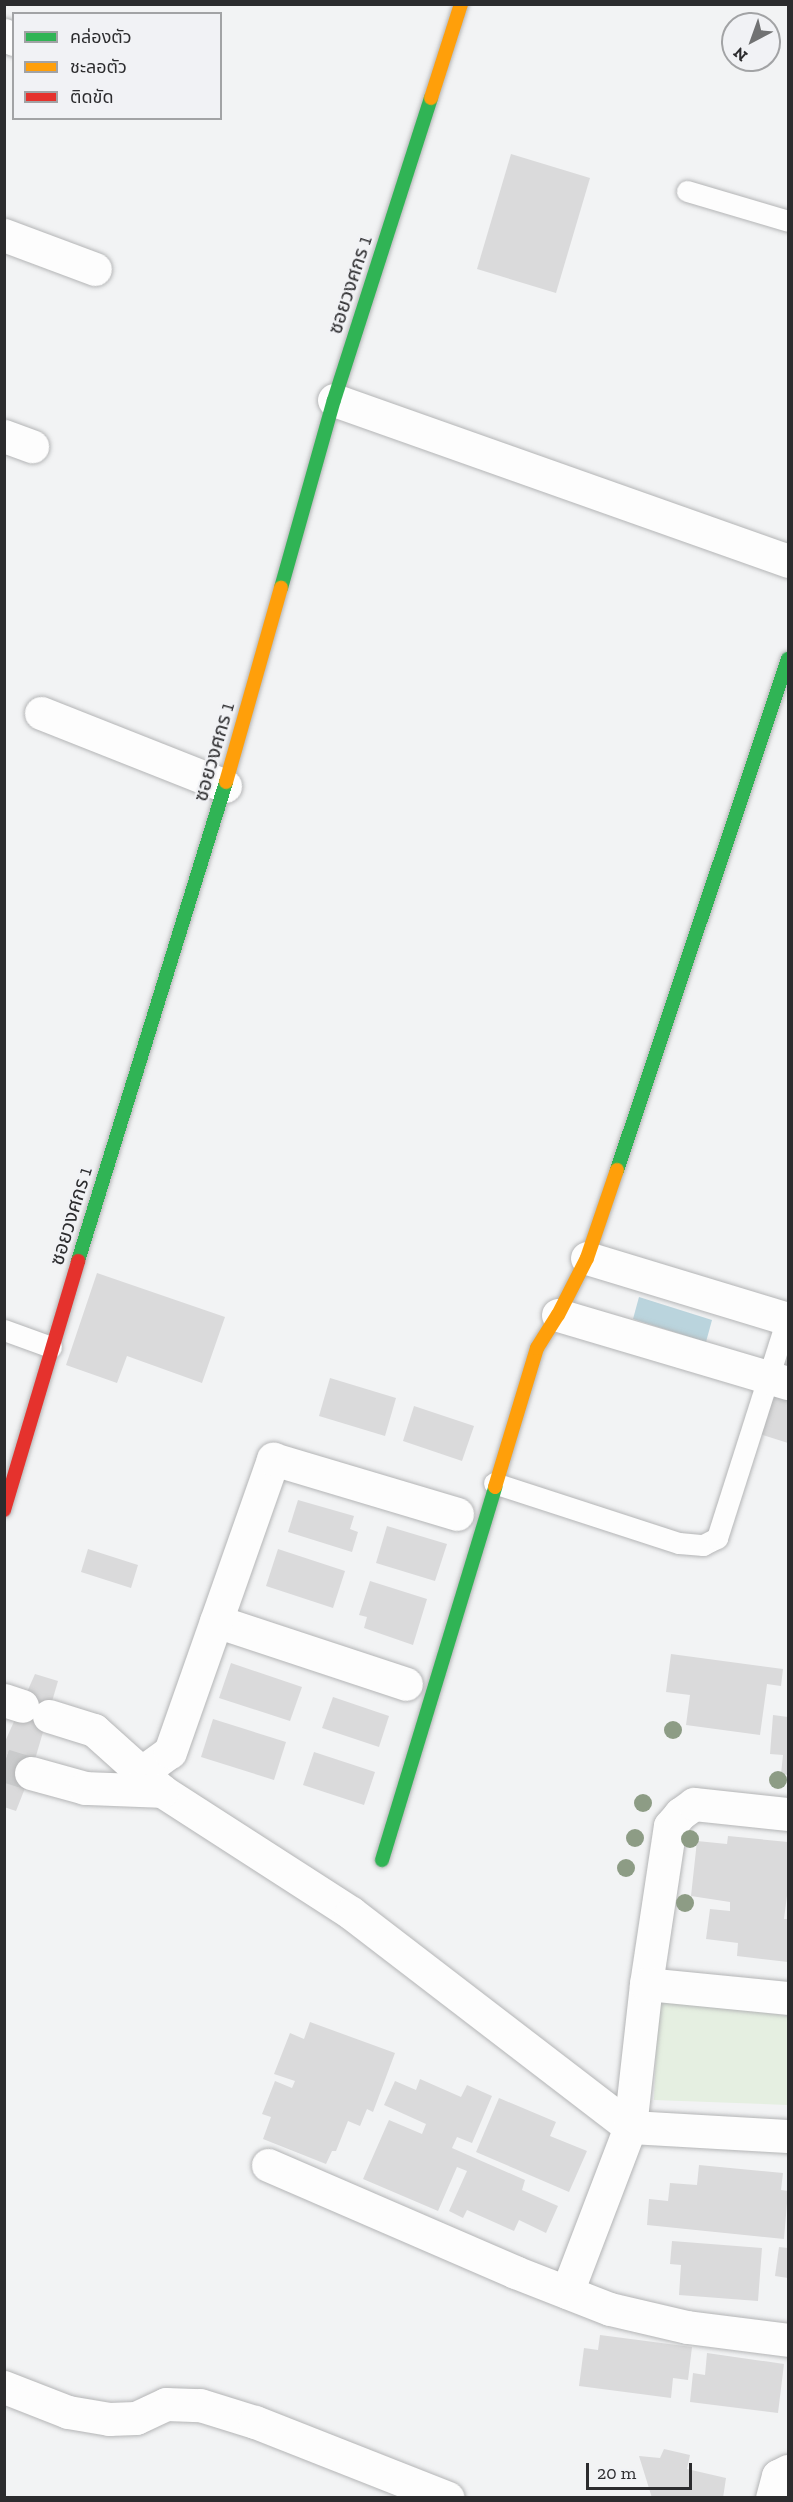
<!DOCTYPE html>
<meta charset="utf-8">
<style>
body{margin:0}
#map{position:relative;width:793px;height:2502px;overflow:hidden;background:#f2f3f4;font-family:"Zilla Slab","Noto Sans Thai",serif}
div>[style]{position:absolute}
.green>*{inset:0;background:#e5efe1}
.water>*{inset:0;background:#bad4dd}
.building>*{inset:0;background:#dadadb}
.street-tunnel>*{height:33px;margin-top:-16.5px;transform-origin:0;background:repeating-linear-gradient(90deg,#cacbcc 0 33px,transparent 0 49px)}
.roads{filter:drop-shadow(0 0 2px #b4b5b6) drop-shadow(0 0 2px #b4b5b6)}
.lane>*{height:21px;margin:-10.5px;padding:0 10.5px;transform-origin:10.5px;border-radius:10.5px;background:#fdfdfd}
.street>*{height:33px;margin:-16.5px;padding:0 16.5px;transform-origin:16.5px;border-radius:16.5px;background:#fdfdfd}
.fast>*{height:14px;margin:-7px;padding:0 7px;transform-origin:7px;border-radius:7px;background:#30b455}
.slow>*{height:14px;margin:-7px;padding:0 7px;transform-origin:7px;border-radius:7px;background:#ff9f0a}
.jam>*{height:14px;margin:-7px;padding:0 7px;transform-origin:7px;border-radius:7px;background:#e5322d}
.trees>*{width:18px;height:18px;margin:-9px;border-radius:50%;background:#8d9c85}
span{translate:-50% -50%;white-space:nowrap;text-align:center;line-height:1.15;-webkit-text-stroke:4.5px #f1f2f5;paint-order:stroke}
.street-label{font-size:20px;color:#2c2c2e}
.frame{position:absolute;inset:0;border:6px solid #2c2c2e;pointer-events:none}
.legend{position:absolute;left:12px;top:12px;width:210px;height:108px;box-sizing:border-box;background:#f1f2f5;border:2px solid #a2a3a5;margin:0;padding:8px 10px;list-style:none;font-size:18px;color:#2c2c2e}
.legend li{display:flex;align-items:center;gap:12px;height:30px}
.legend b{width:30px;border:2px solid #a2a3a5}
.north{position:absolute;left:721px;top:12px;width:60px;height:60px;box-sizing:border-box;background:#f1f2f5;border:2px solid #a2a3a5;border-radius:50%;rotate:221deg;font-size:16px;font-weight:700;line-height:24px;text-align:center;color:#2c2c2e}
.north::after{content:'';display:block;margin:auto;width:21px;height:27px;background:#717273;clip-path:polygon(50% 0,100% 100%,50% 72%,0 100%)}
.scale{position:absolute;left:586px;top:2463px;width:106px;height:27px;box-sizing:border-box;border:3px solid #2c2c2e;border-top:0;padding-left:8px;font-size:18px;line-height:21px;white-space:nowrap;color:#2c2c2e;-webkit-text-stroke:4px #f1f2f5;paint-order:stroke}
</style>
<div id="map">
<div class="green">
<i style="clip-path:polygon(658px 1996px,788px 2016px,788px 2105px,654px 2100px)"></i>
</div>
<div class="water">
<i style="clip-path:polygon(639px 1297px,712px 1320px,706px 1342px,633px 1319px)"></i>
</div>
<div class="building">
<i style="clip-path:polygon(511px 154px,590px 178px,556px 293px,477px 269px)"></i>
<i style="clip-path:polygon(97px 1273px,225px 1317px,202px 1383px,127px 1356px,117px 1383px,66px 1365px)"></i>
<i style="clip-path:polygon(788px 1356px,788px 1443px,760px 1434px)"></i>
<i style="clip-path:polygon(330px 1378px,396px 1398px,385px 1436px,319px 1416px)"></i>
<i style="clip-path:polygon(414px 1406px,474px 1426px,462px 1461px,403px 1441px)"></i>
<i style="clip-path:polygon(298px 1500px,354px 1516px,350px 1529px,358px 1532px,352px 1552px,288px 1532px)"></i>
<i style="clip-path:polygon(387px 1526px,447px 1544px,435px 1581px,376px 1563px)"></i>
<i style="clip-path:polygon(88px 1549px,138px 1565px,131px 1588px,81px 1572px)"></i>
<i style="clip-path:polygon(278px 1549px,345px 1571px,333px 1608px,266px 1586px)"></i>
<i style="clip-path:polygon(370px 1581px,427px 1599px,413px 1645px,364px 1628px,367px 1617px,359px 1615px)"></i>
<i style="clip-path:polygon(671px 1654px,783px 1669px,781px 1686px,767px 1684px,760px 1735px,686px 1725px,690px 1695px,666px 1692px)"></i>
<i style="clip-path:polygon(231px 1663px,302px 1687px,290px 1721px,219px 1698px)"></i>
<i style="clip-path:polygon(35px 1674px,58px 1681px,31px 1773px,16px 1811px,4px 1807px,4px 1744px)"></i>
<i style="clip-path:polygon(333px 1697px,389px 1716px,379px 1747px,322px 1728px)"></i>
<i style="clip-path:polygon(773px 1715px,788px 1717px,788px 1775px,781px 1774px,783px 1755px,770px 1754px)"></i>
<i style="clip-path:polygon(213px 1719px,286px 1742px,274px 1780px,201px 1757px)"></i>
<i style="clip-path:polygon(314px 1752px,375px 1772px,364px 1805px,303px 1785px)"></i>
<i style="clip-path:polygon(728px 1836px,788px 1842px,788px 1888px,784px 1919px,788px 1919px,788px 1962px,737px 1956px,738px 1943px,706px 1939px,710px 1909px,730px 1911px,730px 1902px,691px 1896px,697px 1841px,727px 1844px)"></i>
<i style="clip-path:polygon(310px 2022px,395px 2053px,373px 2112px,367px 2109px,360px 2126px,348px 2121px,336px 2151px,332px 2151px,326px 2164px,263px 2139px,271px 2117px,262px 2114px,275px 2081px,292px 2088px,295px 2081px,274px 2074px,290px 2033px,304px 2039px)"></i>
<i style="clip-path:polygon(420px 2079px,461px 2097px,467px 2085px,492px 2096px,472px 2143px,457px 2137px,452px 2148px,525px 2180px,522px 2190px,558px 2206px,546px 2233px,519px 2220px,514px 2231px,467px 2210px,463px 2218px,449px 2211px,467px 2171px,457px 2167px,438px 2211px,363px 2179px,389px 2120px,422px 2134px,426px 2124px,384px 2105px,395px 2081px,416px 2090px)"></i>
<i style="clip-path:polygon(499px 2098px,556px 2122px,550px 2136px,587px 2151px,569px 2192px,476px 2152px)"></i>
<i style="clip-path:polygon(699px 2165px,783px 2173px,781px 2190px,788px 2191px,784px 2239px,647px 2225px,649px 2199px,668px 2201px,670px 2183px,697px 2185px)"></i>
<i style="clip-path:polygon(672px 2241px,762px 2248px,758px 2301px,679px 2295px,681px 2265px,670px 2264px)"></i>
<i style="clip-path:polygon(779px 2247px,788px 2248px,788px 2278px,775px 2276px)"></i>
<i style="clip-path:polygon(600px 2335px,692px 2347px,688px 2380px,673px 2378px,671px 2398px,579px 2386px,584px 2348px,598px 2350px)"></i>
<i style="clip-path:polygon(707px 2353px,784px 2364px,778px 2413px,690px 2402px,693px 2373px,705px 2375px)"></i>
<i style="clip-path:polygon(664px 2449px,690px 2455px,687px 2469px,726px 2478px,723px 2498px,652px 2498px,639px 2456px,660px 2458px)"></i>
</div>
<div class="street-tunnel">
<i style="left:4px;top:1765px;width:28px;rotate:17deg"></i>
</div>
<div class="roads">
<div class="lane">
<i style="left:687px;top:191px;width:105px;rotate:16.5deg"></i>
<i style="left:4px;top:1330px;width:50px;rotate:19.9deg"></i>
<i style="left:494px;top:1483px;width:194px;rotate:18deg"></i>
<i style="left:679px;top:1543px;width:24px;rotate:5deg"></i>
<i style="left:703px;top:1545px;width:16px;rotate:-27deg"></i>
<i style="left:717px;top:1538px;width:230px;rotate:-72.3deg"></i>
</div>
<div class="street">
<i style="left:4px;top:35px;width:11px;rotate:22deg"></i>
<i style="left:4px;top:235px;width:97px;rotate:20.5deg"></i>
<i style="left:334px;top:400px;width:482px;rotate:19.5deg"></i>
<i style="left:4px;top:436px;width:30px;rotate:20deg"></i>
<i style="left:41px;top:713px;width:198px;rotate:21.6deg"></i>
<i style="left:587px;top:1258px;width:210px;rotate:16.9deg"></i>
<i style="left:558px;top:1315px;width:240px;rotate:16.5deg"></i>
<i style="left:216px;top:1621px;width:200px;rotate:18.3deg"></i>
<i style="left:4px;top:1700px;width:19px;rotate:18deg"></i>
<i style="left:49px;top:1716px;width:47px;rotate:17.3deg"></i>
<i style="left:94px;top:1730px;width:91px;rotate:41.9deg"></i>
<i style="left:162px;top:1791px;width:225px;rotate:32.8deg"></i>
<i style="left:351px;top:1913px;width:352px;rotate:37.5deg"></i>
<i style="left:630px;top:2127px;width:158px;rotate:3.3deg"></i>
<i style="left:142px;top:1772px;width:34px;rotate:-36deg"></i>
<i style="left:170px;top:1752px;width:311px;rotate:-70.6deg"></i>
<i style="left:273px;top:1459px;width:192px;rotate:16.6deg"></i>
<i style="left:31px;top:1773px;width:56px;rotate:15.5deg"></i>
<i style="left:85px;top:1788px;width:77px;rotate:2.2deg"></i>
<i style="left:646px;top:1984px;width:160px;rotate:-81.4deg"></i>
<i style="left:670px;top:1826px;width:16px;rotate:-50deg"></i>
<i style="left:680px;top:1814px;width:17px;rotate:-36deg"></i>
<i style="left:694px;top:1804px;width:95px;rotate:6.1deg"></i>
<i style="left:268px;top:2165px;width:269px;rotate:23.4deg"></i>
<i style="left:515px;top:2272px;width:102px;rotate:21.3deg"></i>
<i style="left:610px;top:2309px;width:79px;rotate:13.2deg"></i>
<i style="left:687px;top:2327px;width:102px;rotate:7.3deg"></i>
<i style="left:567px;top:2292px;width:177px;rotate:-69.1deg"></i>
<i style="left:630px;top:2127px;width:144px;rotate:-83.6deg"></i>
<i style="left:646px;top:1984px;width:143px;rotate:5.6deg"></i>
<i style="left:4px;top:2387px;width:69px;rotate:21.3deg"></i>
<i style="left:68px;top:2412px;width:42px;rotate:9.7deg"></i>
<i style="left:109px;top:2419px;width:27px;rotate:-2deg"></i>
<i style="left:136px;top:2418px;width:33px;rotate:-25deg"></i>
<i style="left:166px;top:2404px;width:34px;rotate:2deg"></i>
<i style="left:200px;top:2405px;width:58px;rotate:17.2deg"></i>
<i style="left:255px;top:2422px;width:207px;rotate:21.5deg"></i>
<i style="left:772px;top:2498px;width:23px;rotate:-75deg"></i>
<i style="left:778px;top:2476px;width:11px;rotate:-27deg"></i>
</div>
<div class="fast">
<i style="left:281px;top:588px;width:195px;rotate:-74.3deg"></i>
<i style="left:334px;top:400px;width:317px;rotate:-72.2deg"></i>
<i style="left:617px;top:1170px;width:539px;rotate:-71.5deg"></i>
<i style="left:78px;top:1261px;width:501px;rotate:-72.83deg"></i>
<i style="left:382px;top:1860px;width:390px;rotate:-73.1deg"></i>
</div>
<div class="slow">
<i style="left:431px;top:98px;width:99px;rotate:-72.3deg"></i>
<i style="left:226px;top:782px;width:202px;rotate:-74.2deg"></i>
<i style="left:495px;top:1487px;width:145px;rotate:-73.2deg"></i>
<i style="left:537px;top:1348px;width:39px;rotate:-58deg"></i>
<i style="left:558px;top:1315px;width:64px;rotate:-63deg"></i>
<i style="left:587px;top:1258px;width:93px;rotate:-71.2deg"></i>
</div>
<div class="jam">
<i style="left:4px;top:1510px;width:260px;rotate:-73.4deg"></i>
</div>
</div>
<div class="trees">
<i style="left:673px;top:1730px"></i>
<i style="left:778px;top:1780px"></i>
<i style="left:643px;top:1803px"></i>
<i style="left:635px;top:1838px"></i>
<i style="left:690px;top:1839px"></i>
<i style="left:626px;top:1868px"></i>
<i style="left:685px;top:1903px"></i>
</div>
<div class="street-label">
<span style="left:350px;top:285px;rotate:-72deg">ซอยวงศกร 1</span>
<span style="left:214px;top:752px;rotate:-74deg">ซอยวงศกร 1</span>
<span style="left:71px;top:1216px;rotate:-73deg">ซอยวงศกร 1</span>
</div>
<div class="frame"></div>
<ul class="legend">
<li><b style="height:8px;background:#30b455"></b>คล่องตัว</li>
<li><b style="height:8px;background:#ff9f0a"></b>ชะลอตัว</li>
<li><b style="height:8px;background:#e5322d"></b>ติดขัด</li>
</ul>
<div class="north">N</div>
<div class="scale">20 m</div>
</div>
